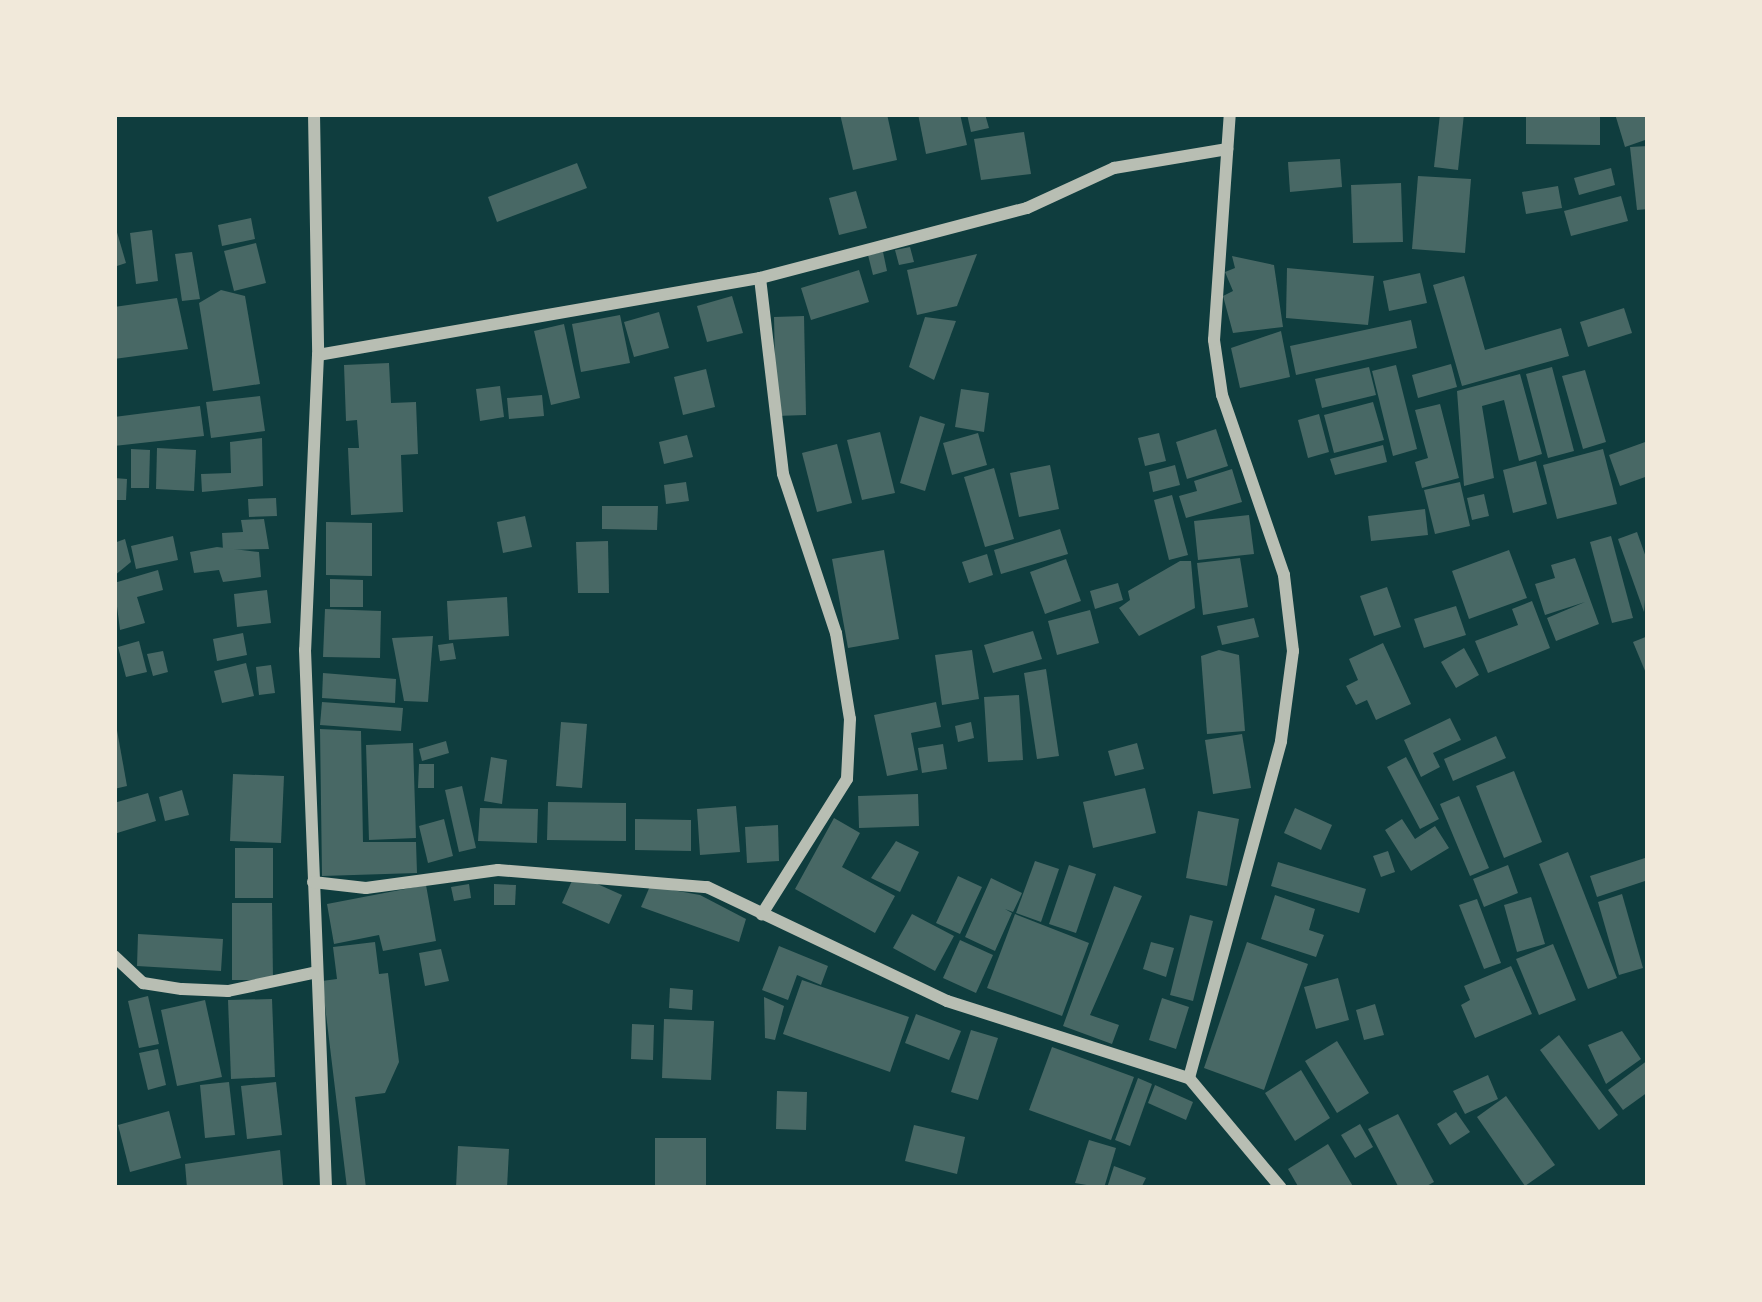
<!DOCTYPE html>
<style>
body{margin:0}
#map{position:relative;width:1762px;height:1302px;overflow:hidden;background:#0f3d3e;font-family:Barlow,sans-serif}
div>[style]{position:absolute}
.building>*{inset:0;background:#486865}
.minor>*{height:12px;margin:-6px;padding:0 6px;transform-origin:6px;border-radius:6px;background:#b8beb3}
span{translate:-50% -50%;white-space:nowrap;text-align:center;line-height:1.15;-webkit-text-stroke:9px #f1e9da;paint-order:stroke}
.frame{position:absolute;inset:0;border:117px solid #f1e9da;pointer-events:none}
</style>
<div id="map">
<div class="building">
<i style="clip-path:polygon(840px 114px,887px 114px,897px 160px,853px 170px)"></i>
<i style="clip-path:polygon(918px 114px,960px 114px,967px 145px,926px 154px)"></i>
<i style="clip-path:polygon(967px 114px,985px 114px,989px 128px,971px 132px)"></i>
<i style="clip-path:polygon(1440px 114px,1464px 114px,1458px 170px,1434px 167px)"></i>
<i style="clip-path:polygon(1526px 114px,1600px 114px,1600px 145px,1526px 144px)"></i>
<i style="clip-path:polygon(1615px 114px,1648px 114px,1648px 139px,1625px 147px)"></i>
<i style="clip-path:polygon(1024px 132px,1031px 174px,981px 180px,974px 139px)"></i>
<i style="clip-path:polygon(1648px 146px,1648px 209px,1637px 210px,1630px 147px)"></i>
<i style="clip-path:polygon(1340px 159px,1342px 187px,1290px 192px,1288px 162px)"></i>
<i style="clip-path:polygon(577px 163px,587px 188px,497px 222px,488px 197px)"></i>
<i style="clip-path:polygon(1611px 168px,1615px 185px,1579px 195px,1574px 178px)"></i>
<i style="clip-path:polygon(1418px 176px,1471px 179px,1465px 253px,1412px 249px)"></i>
<i style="clip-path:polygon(1401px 183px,1403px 242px,1353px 243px,1351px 185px)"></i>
<i style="clip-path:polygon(1558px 186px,1562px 208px,1526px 214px,1522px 192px)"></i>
<i style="clip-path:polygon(856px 191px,867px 228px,839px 235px,829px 198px)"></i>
<i style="clip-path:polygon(1621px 196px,1628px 221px,1571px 236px,1564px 211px)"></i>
<i style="clip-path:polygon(251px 218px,255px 239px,222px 246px,218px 225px)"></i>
<i style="clip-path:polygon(114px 222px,126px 263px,114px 267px)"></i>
<i style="clip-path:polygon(152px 230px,158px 281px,136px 284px,130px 233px)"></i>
<i style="clip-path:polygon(256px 243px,266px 283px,234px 291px,224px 251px)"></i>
<i style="clip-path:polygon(910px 247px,914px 262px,899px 265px,895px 250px)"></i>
<i style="clip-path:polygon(192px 252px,200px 299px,182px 301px,175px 254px)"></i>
<i style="clip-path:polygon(883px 252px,887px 271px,873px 275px,868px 255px)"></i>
<i style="clip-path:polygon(977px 254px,957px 306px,917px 315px,907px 270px)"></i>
<i style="clip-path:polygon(1232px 256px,1274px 265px,1283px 327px,1233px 333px,1223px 296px,1233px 291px,1225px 272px,1235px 268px)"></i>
<i style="clip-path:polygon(1287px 268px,1374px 276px,1368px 325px,1286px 318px)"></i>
<i style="clip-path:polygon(859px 270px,869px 302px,811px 320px,801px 288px)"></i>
<i style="clip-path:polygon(1420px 273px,1427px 303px,1389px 311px,1383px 281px)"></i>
<i style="clip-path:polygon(1464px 276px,1485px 350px,1561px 328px,1569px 356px,1462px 386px,1433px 285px)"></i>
<i style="clip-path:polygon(221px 290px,245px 296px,260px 384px,213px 391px,199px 303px)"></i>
<i style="clip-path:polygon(732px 296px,743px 333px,707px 342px,697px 306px)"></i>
<i style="clip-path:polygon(177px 298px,188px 349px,114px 359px,114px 307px)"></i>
<i style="clip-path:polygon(1624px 308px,1632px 333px,1588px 347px,1580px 322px)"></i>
<i style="clip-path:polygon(659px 312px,669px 348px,634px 357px,624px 322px)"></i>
<i style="clip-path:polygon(620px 315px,630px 363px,581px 372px,572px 324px)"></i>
<i style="clip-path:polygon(804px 316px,806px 415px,776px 416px,774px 317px)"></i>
<i style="clip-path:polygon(925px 317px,956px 321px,934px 380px,909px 367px)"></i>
<i style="clip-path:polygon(1411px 320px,1417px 348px,1296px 375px,1290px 346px)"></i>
<i style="clip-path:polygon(564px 324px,580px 398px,551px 405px,534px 331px)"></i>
<i style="clip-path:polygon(1281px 331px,1290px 377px,1240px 388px,1231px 348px)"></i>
<i style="clip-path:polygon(389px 363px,391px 403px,416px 402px,418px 454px,401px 455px,403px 512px,351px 515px,348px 448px,359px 448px,357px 420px,346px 421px,344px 365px)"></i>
<i style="clip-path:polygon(1451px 364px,1457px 387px,1418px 398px,1412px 375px)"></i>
<i style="clip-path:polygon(1396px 365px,1417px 449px,1393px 456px,1372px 371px)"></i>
<i style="clip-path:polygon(1369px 367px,1376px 395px,1322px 408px,1315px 379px)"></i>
<i style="clip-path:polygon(1552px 367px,1574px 451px,1548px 458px,1526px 374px)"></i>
<i style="clip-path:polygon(706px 369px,715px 407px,683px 415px,674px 377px)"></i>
<i style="clip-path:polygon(1585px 370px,1606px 442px,1583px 449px,1562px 376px)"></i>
<i style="clip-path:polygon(1520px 374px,1542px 454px,1519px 461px,1504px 400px,1482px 406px,1494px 478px,1464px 486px,1457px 391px)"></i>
<i style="clip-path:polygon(500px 386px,504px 417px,480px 421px,476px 389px)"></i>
<i style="clip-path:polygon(961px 389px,989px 393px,984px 432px,955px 427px)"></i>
<i style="clip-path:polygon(542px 395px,544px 416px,509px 419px,507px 398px)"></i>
<i style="clip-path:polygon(260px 396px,265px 431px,211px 438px,206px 402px)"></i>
<i style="clip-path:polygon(1373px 402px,1384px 440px,1334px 453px,1324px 415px)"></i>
<i style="clip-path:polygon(1440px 404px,1459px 478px,1422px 488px,1415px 462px,1428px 458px,1415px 410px)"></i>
<i style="clip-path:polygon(200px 406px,204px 436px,114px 446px,114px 417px)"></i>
<i style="clip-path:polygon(1319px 414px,1329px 452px,1308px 458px,1298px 420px)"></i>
<i style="clip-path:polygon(920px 416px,945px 424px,925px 491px,900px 483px)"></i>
<i style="clip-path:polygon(1216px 429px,1228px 466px,1187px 479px,1176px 442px)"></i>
<i style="clip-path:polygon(880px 432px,895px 493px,862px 500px,847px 440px)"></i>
<i style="clip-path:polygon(978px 433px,987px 465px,952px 475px,943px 443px)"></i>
<i style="clip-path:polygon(1159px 433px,1166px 461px,1145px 466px,1138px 438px)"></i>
<i style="clip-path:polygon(687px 435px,693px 457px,664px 464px,659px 442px)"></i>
<i style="clip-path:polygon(262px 438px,263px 486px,202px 492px,201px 474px,231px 473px,230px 442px)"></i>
<i style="clip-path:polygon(1648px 441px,1648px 476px,1620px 486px,1609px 455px)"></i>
<i style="clip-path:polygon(837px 444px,852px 503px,817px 512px,802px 453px)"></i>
<i style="clip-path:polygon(1383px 445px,1387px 462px,1335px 475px,1330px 459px)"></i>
<i style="clip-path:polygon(157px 448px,196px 450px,194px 491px,156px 489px)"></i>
<i style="clip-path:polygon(131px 449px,150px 450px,149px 488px,131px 488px)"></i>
<i style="clip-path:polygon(1603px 449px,1617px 504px,1557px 519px,1543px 465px)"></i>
<i style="clip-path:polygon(1536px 461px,1547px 504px,1513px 513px,1503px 470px)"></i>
<i style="clip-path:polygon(1050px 465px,1059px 509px,1019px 517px,1010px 473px)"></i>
<i style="clip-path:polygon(1175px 465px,1180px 485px,1153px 492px,1149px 472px)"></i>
<i style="clip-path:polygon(994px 468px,1014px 539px,985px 547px,964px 477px)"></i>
<i style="clip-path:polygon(1232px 469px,1242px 502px,1186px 518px,1179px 496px,1197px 491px,1194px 481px)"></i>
<i style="clip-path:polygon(114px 478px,127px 479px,126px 500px,114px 500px)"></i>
<i style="clip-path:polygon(686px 482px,689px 501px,666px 504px,664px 485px)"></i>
<i style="clip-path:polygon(1460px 482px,1470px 526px,1435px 534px,1424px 490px)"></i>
<i style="clip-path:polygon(1484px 494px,1489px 516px,1472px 520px,1467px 498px)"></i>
<i style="clip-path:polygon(1172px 495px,1188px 555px,1169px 560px,1154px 500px)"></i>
<i style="clip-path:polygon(276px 498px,277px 516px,249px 517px,248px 499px)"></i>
<i style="clip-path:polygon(602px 506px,658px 506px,657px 530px,602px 529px)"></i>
<i style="clip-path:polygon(1425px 509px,1428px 535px,1371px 541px,1368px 516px)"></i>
<i style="clip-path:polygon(1249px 515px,1254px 554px,1198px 560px,1194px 521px)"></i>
<i style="clip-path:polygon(525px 516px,532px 547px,503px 553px,497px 522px)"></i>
<i style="clip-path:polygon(264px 519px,269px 549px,223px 550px,222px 533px,243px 532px,241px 520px)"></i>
<i style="clip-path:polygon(326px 522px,372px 523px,372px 576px,326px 575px)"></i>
<i style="clip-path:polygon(1060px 529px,1068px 554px,1001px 574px,994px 550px)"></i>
<i style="clip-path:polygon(1637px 532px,1648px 563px,1644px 612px,1618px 539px)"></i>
<i style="clip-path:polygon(173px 536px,178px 560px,136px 569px,131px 546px)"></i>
<i style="clip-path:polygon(1611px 536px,1633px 618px,1612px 623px,1590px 542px)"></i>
<i style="clip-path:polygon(125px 539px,131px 562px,114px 576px,114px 543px)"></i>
<i style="clip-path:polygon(608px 541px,609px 593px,578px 593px,576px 542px)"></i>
<i style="clip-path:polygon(217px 547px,259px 552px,261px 577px,223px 582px,219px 570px,194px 573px,190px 552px)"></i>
<i style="clip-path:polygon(884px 550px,899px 639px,848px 648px,832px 559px)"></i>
<i style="clip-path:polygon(1509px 550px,1527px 598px,1469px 619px,1452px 571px)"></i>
<i style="clip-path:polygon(987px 554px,993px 575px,969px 583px,962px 562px)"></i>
<i style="clip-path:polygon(1240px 558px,1248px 607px,1203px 615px,1197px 563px)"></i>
<i style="clip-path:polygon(1575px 558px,1599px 624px,1556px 641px,1547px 618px,1585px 602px,1545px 615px,1535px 584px,1555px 578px,1551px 565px)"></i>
<i style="clip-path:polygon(1066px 559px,1081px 601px,1045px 614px,1030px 572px)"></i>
<i style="clip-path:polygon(1180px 561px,1191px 561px,1195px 608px,1139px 636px,1119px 608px,1130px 600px,1128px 591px)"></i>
<i style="clip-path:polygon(158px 570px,163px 590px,137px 597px,145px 623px,120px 630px,114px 583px)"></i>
<i style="clip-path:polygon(330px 579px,363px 580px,363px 607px,330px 607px)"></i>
<i style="clip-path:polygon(1118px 583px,1123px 600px,1095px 609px,1090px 591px)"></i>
<i style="clip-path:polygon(1387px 587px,1401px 627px,1374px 636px,1360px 596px)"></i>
<i style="clip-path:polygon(267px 590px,271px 623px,237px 627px,234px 594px)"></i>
<i style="clip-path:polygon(507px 597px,509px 636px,449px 640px,447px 601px)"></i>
<i style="clip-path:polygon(1532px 601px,1550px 648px,1488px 673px,1475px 641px,1518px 625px,1512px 609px)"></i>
<i style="clip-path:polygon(1456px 606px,1466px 635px,1424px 648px,1414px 619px)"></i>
<i style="clip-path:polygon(325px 609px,381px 611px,380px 658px,323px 657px)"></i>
<i style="clip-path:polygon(1090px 610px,1099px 643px,1057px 655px,1048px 621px)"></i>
<i style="clip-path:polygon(1254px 618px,1259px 637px,1222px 645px,1217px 626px)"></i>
<i style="clip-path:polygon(1033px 631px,1042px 659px,993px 673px,984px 645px)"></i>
<i style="clip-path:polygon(243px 633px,247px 655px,217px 661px,213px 639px)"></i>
<i style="clip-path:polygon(433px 636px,428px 702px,404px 701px,392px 638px)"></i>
<i style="clip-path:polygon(1648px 636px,1648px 678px,1633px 642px)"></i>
<i style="clip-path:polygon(139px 641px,147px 672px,126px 677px,118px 647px)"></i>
<i style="clip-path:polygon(453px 643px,456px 659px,440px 661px,438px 645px)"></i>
<i style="clip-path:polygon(1383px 643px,1411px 704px,1376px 720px,1367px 700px,1356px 705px,1346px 686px,1358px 680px,1349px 659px)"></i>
<i style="clip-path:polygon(1464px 648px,1479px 675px,1456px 688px,1441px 662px)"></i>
<i style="clip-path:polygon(972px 650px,979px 699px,942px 705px,935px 655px)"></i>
<i style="clip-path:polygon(1219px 650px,1239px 655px,1245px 731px,1207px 734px,1201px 656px)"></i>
<i style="clip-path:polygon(163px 651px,168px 672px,153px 676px,147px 654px)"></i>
<i style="clip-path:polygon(246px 663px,254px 696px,222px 703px,214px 671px)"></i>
<i style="clip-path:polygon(271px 665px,275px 693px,259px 695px,256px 667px)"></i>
<i style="clip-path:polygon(1046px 669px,1059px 756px,1037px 759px,1024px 673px)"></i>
<i style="clip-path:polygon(323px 673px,396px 679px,395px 703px,322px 698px)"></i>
<i style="clip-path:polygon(1019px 695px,1023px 760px,988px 762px,984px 697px)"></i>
<i style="clip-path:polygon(322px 702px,403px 708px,401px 731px,320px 725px)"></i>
<i style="clip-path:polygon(936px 702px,941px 727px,911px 733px,918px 770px,887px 776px,874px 715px)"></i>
<i style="clip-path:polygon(1450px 718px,1461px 740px,1433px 753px,1440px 767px,1421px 777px,1404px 740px)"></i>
<i style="clip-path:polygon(115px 719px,127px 786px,114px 789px,114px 719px)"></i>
<i style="clip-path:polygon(561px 722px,587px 724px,582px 788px,556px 786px)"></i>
<i style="clip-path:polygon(971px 722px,974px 738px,958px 742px,955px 726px)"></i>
<i style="clip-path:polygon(320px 729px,361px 731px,363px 842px,416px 842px,417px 873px,322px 876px)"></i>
<i style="clip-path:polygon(1242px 734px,1251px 788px,1213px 794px,1205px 740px)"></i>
<i style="clip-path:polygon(1496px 736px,1506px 758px,1453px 781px,1444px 759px)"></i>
<i style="clip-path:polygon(446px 741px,449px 753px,422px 761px,419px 749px)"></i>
<i style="clip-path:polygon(413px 743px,416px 838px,369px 840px,366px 745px)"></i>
<i style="clip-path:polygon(1137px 743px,1144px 769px,1115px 776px,1108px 751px)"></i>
<i style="clip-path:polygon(943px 744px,947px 769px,922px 773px,918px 748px)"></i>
<i style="clip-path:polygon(491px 757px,507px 760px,502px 804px,484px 801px)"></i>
<i style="clip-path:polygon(1406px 757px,1439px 819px,1420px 829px,1387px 767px)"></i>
<i style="clip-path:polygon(419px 764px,434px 764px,434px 788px,418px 788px)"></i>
<i style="clip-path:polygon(1514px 771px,1542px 842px,1504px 858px,1476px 786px)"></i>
<i style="clip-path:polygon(233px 774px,284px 776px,281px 843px,230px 841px)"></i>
<i style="clip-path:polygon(462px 786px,476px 848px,459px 852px,445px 790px)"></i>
<i style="clip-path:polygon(1145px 788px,1156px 833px,1093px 848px,1083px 802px)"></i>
<i style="clip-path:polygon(182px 790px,189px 815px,165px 821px,159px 797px)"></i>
<i style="clip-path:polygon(148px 793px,156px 821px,114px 834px,114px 803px)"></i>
<i style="clip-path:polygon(918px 794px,919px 826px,859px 828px,858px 796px)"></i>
<i style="clip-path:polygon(1459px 796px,1489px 868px,1470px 876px,1440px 804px)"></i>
<i style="clip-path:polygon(548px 802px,626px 803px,626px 841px,547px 840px)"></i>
<i style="clip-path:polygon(736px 806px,740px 852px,700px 855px,697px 809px)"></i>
<i style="clip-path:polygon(480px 808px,538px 809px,537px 843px,478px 841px)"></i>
<i style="clip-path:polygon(1295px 808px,1332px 825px,1321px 850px,1284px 833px)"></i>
<i style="clip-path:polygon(1198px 811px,1239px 819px,1227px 886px,1186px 878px)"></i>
<i style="clip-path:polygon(834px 818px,860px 833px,842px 867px,895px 896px,875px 933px,795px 889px)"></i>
<i style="clip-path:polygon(444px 819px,453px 856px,428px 863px,419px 826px)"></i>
<i style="clip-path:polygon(635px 819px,691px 820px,691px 851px,635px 850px)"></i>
<i style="clip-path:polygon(1402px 819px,1415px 839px,1435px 826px,1449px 848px,1411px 871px,1385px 830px)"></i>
<i style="clip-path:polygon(778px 825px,779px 861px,747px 863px,745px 827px)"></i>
<i style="clip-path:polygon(896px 841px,919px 852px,900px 892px,871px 878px)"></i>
<i style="clip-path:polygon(235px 848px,273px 848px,273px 898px,235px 898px)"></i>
<i style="clip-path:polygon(1388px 851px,1395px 872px,1381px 877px,1373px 856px)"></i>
<i style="clip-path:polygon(1568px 852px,1617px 978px,1588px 989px,1539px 864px)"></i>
<i style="clip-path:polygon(1648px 857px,1648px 880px,1597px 897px,1590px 876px)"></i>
<i style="clip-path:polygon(1035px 861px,1059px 869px,1041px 922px,1016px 913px)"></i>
<i style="clip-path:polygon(1278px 862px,1366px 889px,1359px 913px,1271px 886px)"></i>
<i style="clip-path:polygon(1069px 865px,1096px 874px,1076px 933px,1049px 924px)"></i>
<i style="clip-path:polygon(1508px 865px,1518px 893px,1484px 907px,1473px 879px)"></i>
<i style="clip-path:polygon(575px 874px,622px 895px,609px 924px,562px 903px)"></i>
<i style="clip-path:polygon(958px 876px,982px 887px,960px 934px,936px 923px)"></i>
<i style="clip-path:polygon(991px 878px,1022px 893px,1013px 912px,1005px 909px,1012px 913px,995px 951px,965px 937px)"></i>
<i style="clip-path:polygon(469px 884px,471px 898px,454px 901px,451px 887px)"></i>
<i style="clip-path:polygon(494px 884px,516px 885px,515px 905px,494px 905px)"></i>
<i style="clip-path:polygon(426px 885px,436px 941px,383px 951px,379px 935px,334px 944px,327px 904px)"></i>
<i style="clip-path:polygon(650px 886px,700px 895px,746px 919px,739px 942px,641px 907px)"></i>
<i style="clip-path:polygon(1114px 886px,1142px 896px,1090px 1015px,1119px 1025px,1112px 1044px,1063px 1026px)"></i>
<i style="clip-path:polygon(1622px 894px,1643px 968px,1619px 975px,1598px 902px)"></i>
<i style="clip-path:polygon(1275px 895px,1315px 909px,1309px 930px,1324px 935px,1316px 957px,1261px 939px)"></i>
<i style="clip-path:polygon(1531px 897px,1545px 944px,1517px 952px,1504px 905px)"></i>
<i style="clip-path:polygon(1477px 899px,1501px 963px,1484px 969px,1459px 905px)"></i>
<i style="clip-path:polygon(232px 903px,272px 903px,273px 980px,232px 980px)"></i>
<i style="clip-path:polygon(912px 914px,954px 936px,935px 971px,893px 948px)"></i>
<i style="clip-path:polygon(1015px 914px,1089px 943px,1062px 1016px,987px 988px)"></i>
<i style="clip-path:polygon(1190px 915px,1213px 921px,1193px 1001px,1170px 995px)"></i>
<i style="clip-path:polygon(138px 934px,223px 939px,221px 971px,137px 966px)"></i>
<i style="clip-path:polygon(960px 940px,993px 955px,976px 993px,943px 978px)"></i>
<i style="clip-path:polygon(375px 942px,379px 974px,388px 973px,399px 1062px,385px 1093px,355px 1097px,366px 1188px,347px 1188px,322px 981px,337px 979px,333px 947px)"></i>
<i style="clip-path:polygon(1151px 942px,1174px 948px,1166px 977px,1143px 969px)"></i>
<i style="clip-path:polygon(1247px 942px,1308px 964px,1264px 1090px,1204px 1068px)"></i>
<i style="clip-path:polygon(1553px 944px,1576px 1000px,1539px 1015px,1516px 959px)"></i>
<i style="clip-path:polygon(779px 946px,828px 966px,821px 985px,797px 975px,788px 1000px,762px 990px)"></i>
<i style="clip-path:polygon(441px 949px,449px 981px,425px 986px,419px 953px)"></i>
<i style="clip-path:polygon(1511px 966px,1532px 1014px,1475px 1038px,1461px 1005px,1470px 1000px,1464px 986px)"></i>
<i style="clip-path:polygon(1338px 978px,1349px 1020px,1316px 1029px,1304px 987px)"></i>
<i style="clip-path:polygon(802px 980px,909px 1017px,890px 1072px,783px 1034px)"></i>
<i style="clip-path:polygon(670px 988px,693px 990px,692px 1010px,669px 1008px)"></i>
<i style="clip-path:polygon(148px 996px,159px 1044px,139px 1048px,128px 1001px)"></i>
<i style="clip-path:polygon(764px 997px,784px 1006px,775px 1040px,765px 1038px)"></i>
<i style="clip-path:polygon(1162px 998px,1189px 1007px,1176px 1049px,1149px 1040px)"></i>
<i style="clip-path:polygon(272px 999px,275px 1077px,231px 1079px,228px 1000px)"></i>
<i style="clip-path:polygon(205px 1000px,222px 1077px,177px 1086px,161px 1010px)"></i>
<i style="clip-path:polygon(1375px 1004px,1384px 1035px,1364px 1040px,1356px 1010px)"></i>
<i style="clip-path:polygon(916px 1014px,961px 1031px,949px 1060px,905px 1043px)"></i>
<i style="clip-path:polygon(664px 1019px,714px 1021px,711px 1080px,662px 1078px)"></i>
<i style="clip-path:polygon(632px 1024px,654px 1025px,653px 1060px,631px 1059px)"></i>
<i style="clip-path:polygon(971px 1030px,998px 1038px,978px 1100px,951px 1092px)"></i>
<i style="clip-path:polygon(1622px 1031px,1641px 1059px,1606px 1084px,1588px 1045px)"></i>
<i style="clip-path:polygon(1559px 1035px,1618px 1115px,1599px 1130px,1540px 1050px)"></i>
<i style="clip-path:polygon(1337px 1041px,1369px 1093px,1337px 1113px,1305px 1061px)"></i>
<i style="clip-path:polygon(1052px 1047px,1134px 1077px,1111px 1140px,1029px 1110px)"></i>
<i style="clip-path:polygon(158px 1049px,166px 1085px,148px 1090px,139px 1053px)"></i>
<i style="clip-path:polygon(1648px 1060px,1648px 1092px,1623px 1110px,1608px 1090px)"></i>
<i style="clip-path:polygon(1301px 1070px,1330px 1118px,1295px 1141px,1265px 1093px)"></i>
<i style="clip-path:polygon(1488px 1075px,1498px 1099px,1465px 1114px,1453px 1091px)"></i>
<i style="clip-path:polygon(1138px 1078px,1152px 1084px,1130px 1146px,1115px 1140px)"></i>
<i style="clip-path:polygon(229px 1082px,235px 1135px,205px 1138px,200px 1085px)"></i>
<i style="clip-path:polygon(276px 1082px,282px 1135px,247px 1139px,241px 1086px)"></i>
<i style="clip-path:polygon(1155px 1085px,1193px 1102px,1186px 1120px,1148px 1103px)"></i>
<i style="clip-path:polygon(777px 1091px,807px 1092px,806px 1130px,776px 1129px)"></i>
<i style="clip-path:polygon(1506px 1096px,1555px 1165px,1525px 1186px,1477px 1117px)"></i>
<i style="clip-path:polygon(169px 1111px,181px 1158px,130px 1172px,118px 1125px)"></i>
<i style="clip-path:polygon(1456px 1112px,1470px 1132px,1450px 1145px,1437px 1124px)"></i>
<i style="clip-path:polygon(1398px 1114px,1434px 1182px,1423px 1188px,1399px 1188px,1368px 1129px)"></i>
<i style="clip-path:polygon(1360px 1124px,1373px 1147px,1355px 1158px,1341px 1135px)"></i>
<i style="clip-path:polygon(914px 1125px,965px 1137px,957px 1174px,905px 1161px)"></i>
<i style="clip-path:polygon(655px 1138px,706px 1138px,706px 1188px,655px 1188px)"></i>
<i style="clip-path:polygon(1089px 1140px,1116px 1148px,1104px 1188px,1075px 1183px)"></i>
<i style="clip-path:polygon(1328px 1144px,1354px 1188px,1299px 1188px,1288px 1169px)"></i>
<i style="clip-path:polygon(458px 1146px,509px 1149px,507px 1188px,456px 1188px)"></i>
<i style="clip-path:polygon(280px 1150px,283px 1185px,187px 1188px,185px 1164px)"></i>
<i style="clip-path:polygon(1114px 1166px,1146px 1178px,1141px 1188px,1107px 1188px)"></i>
</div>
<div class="minor">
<i style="left:314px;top:114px;width:241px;rotate:89deg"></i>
<i style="left:318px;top:355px;width:295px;rotate:92.5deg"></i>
<i style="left:305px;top:650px;width:538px;rotate:87.76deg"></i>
<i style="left:760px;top:278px;width:197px;rotate:83.3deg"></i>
<i style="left:783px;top:474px;width:168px;rotate:71.6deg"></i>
<i style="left:836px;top:633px;width:87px;rotate:80.8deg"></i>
<i style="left:850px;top:719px;width:60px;rotate:92.9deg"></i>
<i style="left:847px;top:779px;width:160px;rotate:122.2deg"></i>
<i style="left:318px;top:355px;width:449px;rotate:-9.9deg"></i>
<i style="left:760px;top:278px;width:276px;rotate:-14.7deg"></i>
<i style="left:1027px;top:208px;width:96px;rotate:-24.7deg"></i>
<i style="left:1114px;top:168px;width:115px;rotate:-9.5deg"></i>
<i style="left:313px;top:882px;width:53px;rotate:6.5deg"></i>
<i style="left:366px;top:888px;width:133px;rotate:-7.8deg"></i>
<i style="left:498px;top:870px;width:210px;rotate:4.7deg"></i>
<i style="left:707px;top:887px;width:266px;rotate:25.4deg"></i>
<i style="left:947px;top:1001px;width:254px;rotate:17.7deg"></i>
<i style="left:1189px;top:1078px;width:143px;rotate:50.1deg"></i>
<i style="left:114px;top:956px;width:40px;rotate:43deg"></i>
<i style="left:143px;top:983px;width:39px;rotate:9deg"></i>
<i style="left:182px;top:989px;width:46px;rotate:2.5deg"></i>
<i style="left:228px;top:991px;width:87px;rotate:-12deg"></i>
<i style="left:1189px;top:1078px;width:349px;rotate:-74.7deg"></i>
<i style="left:1281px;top:741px;width:91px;rotate:-82.4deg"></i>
<i style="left:1293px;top:651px;width:77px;rotate:-96.8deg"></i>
<i style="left:1284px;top:575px;width:190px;rotate:-109deg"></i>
<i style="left:1222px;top:395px;width:56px;rotate:-98.3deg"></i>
<i style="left:1214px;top:340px;width:227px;rotate:-86deg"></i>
</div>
<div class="frame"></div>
</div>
